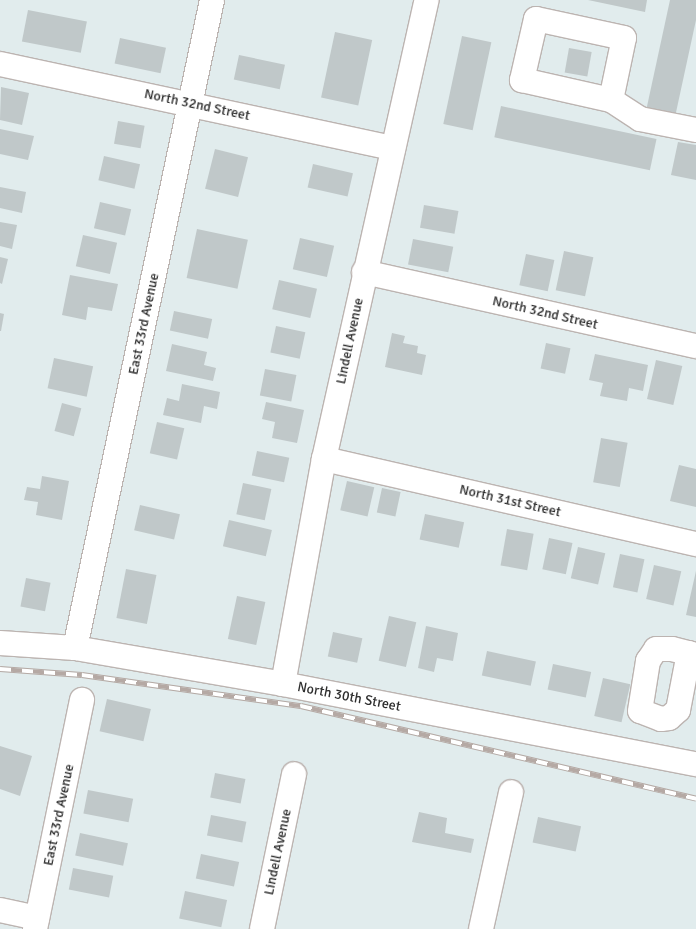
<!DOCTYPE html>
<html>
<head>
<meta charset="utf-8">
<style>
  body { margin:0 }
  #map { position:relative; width:696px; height:929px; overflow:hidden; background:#e1eced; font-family:Signika,sans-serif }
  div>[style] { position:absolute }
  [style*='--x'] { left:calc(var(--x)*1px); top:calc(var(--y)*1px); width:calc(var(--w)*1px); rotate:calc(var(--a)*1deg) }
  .building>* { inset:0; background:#c0c8c9; transform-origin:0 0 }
  .roads { filter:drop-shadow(1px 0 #bcb4b1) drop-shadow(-1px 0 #bcb4b1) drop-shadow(0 1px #bcb4b1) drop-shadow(0 -1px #bcb4b1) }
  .minor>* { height:24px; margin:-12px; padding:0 12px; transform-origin:12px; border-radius:12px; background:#fff }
  .rail>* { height:5.5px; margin-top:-2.75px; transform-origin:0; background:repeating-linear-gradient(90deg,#fff 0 11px,#b5a9a4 0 22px); box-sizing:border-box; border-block:1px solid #b5a9a4 }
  span { translate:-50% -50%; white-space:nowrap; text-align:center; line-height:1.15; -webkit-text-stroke:5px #fff; paint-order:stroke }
  .street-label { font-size:14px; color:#2d2d2d }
</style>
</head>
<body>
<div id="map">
  <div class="building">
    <div style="clip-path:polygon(588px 0,647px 0,645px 12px)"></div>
    <div style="clip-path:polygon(670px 0,696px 0,696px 20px,675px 117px,646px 111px)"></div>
    <div style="left:28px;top:10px;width:60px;height:32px;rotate:11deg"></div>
    <div style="left:335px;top:32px;width:38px;height:67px;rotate:12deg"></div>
    <div style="left:462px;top:36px;width:30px;height:90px;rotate:12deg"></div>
    <div style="left:120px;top:38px;width:47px;height:26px;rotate:12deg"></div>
    <div style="left:569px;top:48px;width:23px;height:25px;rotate:10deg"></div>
    <div style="left:239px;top:55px;width:47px;height:25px;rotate:12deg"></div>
    <div style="clip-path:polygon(1px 87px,29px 93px,22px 125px,0 120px)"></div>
    <div style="left:501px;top:106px;width:159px;height:32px;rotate:12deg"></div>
    <div style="left:118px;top:121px;width:27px;height:23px;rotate:10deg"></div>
    <div style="clip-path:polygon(0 129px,34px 136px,28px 160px,0 154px)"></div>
    <div style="clip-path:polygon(678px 142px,696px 145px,696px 180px,671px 175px)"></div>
    <div style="left:215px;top:149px;width:34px;height:41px;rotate:14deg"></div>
    <div style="left:104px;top:156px;width:37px;height:25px;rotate:13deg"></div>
    <div style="left:313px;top:164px;width:41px;height:24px;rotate:13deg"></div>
    <div style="clip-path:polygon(0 187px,26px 192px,22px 213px,0 208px)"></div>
    <div style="left:100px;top:202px;width:32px;height:27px;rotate:13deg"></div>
    <div style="left:424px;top:205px;width:35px;height:23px;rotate:10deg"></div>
    <div style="clip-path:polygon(0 222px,17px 225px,12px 249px,0 246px)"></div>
    <div style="left:197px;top:229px;width:52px;height:50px;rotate:12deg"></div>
    <div style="left:83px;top:235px;width:35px;height:32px;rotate:13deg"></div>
    <div style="left:300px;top:238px;width:35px;height:32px;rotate:13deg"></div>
    <div style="left:413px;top:239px;width:41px;height:26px;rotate:11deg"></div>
    <div style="left:564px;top:251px;width:30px;height:40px;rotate:12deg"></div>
    <div style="left:526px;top:254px;width:29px;height:32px;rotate:12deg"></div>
    <div style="clip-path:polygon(0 257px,8px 259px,2px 284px,0 283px)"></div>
    <div style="clip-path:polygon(70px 275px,118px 284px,112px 311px,88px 307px,86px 320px,62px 315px)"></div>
    <div style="left:279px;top:280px;width:39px;height:30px;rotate:13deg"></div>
    <div style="left:174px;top:311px;width:39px;height:20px;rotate:12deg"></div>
    <div style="clip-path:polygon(0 313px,4px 314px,1px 331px,0 331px)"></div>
    <div style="left:276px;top:326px;width:30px;height:27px;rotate:12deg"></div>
    <div style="clip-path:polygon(392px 333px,405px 336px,403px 343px,418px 346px,417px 353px,426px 355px,422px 375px,385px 367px)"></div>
    <div style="left:546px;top:343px;width:25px;height:26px;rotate:12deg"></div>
    <div style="clip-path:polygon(172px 344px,207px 352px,204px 365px,216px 368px,213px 381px,166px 371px)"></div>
    <div style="clip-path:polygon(595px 354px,648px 365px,643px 391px,629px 388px,627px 401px,600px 396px,603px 383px,589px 380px)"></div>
    <div style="left:54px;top:358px;width:40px;height:31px;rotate:12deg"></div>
    <div style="left:656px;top:360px;width:27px;height:40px;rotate:13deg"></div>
    <div style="left:265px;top:369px;width:32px;height:27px;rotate:11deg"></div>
    <div style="clip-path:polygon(182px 384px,220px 392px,217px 409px,204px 406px,201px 423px,163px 415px,167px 398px,179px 401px)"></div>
    <div style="clip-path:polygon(266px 402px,304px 410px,297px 443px,272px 438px,275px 422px,262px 419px)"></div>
    <div style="left:62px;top:403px;width:20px;height:29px;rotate:15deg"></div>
    <div style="left:157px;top:422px;width:28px;height:32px;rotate:13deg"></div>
    <div style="left:601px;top:438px;width:27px;height:45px;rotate:10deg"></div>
    <div style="left:257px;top:451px;width:33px;height:25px;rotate:12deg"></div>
    <div style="clip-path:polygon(679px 465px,696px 469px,696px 507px,670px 501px)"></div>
    <div style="clip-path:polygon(42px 476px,69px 481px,62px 520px,36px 515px,38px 502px,24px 500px,27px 487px,40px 489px)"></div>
    <div style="left:347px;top:481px;width:28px;height:30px;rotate:13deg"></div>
    <div style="left:243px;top:483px;width:29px;height:32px;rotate:12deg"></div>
    <div style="left:382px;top:488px;width:19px;height:25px;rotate:12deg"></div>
    <div style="left:140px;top:505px;width:41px;height:26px;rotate:13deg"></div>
    <div style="left:425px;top:514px;width:40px;height:26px;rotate:12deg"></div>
    <div style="left:229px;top:520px;width:44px;height:27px;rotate:13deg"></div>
    <div style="left:507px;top:529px;width:27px;height:37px;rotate:10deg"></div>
    <div style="left:549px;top:538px;width:24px;height:32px;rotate:12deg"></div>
    <div style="left:578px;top:547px;width:28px;height:32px;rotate:13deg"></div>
    <div style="left:620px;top:554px;width:25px;height:34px;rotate:12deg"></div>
    <div style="left:654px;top:565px;width:28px;height:35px;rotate:13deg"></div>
    <div style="left:126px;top:569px;width:31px;height:50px;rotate:11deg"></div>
    <div style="clip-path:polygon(696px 571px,696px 617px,686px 615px)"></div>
    <div style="left:26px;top:578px;width:25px;height:29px;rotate:11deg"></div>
    <div style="left:237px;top:596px;width:29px;height:44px;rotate:12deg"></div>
    <div style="left:389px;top:616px;width:28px;height:46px;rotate:13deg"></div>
    <div style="clip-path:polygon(426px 626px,458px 633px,453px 661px,437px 658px,434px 672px,418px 668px)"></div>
    <div style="left:333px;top:632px;width:30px;height:25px;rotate:12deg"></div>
    <div style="left:487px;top:651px;width:50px;height:25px;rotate:12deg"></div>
    <div style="left:553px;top:664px;width:39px;height:26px;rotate:12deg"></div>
    <div style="left:603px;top:678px;width:28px;height:39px;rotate:13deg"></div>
    <div style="left:107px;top:699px;width:45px;height:33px;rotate:13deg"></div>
    <div style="clip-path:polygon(0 746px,32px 756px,20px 796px,0 789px)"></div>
    <div style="left:215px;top:773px;width:31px;height:25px;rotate:11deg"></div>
    <div style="left:88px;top:790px;width:46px;height:24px;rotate:11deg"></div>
    <div style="clip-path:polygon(419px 812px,447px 818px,445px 833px,474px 839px,471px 853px,412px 842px)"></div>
    <div style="left:211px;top:815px;width:36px;height:21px;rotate:11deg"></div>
    <div style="left:538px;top:817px;width:44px;height:26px;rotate:12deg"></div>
    <div style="left:80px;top:833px;width:49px;height:23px;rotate:12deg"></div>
    <div style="left:201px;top:854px;width:39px;height:25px;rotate:12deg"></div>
    <div style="left:73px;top:868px;width:41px;height:22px;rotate:11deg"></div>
    <div style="left:185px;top:891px;width:43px;height:28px;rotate:12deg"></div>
  </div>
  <div class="roads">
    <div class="minor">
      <div style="--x:0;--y:64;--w:402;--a:12.1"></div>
      <div style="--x:611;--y:100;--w:63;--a:-78.2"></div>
      <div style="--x:624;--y:38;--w:90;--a:-167.8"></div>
      <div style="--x:536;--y:19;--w:63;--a:102.9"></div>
      <div style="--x:522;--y:80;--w:91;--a:12.7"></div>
      <div style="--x:611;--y:100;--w:35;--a:33"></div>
      <div style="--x:640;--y:119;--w:57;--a:11.1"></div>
      <div style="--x:364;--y:272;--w:340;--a:12.6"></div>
      <div style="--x:324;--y:459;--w:382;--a:12.9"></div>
      <div style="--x:0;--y:643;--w:75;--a:3.8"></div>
      <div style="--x:75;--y:648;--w:211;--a:9.8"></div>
      <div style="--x:283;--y:684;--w:421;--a:11"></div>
      <div style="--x:75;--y:648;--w:662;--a:-78.06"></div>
      <div style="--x:689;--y:653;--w:58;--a:100.9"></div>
      <div style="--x:678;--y:710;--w:12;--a:138"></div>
      <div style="--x:669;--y:718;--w:8;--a:173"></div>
      <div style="--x:661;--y:719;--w:22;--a:-159"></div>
      <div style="--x:640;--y:711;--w:51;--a:-80.9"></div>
      <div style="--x:648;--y:661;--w:14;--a:-56"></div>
      <div style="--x:656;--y:649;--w:16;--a:0"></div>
      <div style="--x:672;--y:649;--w:25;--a:14"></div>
      <div style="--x:283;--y:684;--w:229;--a:-79.7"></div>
      <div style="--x:324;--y:459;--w:470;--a:-77.4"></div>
      <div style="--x:0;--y:910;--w:38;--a:12"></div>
      <div style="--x:35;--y:929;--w:234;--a:-78.4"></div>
      <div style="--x:262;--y:929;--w:158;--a:-78.3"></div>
      <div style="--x:481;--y:929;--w:140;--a:-77.6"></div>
    </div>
  </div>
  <div class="rail">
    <div style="--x:0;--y:669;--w:82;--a:4.2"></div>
    <div style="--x:82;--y:675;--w:221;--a:8.1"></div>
    <div style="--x:301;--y:706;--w:406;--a:13.2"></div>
  </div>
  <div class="street-label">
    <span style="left:197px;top:105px;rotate:12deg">North 32nd Street</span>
    <span style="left:545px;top:313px;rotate:13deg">North 32nd Street</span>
    <span style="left:144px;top:324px;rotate:-78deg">East 33rd Avenue</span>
    <span style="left:350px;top:341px;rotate:-78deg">Lindell Avenue</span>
    <span style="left:510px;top:501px;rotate:13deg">North 31st Street</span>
    <span style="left:349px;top:697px;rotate:11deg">North 30th Street</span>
    <span style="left:59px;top:815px;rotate:-78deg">East 33rd Avenue</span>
    <span style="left:278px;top:852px;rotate:-78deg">Lindell Avenue</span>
  </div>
</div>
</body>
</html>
